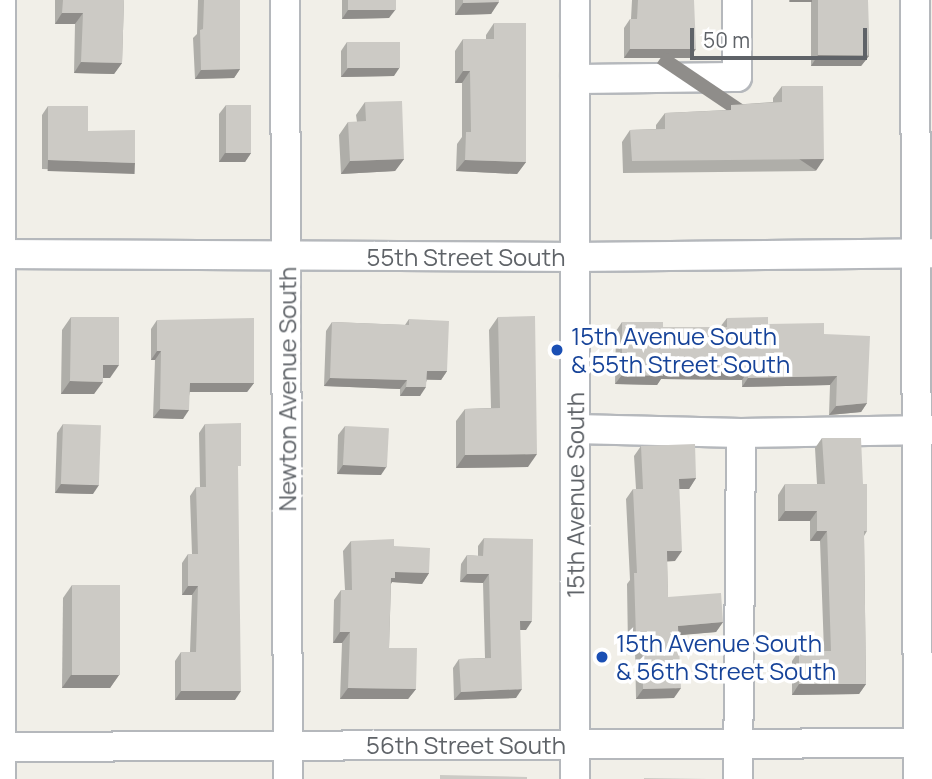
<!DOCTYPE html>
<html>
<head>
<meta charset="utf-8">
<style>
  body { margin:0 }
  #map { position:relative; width:932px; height:779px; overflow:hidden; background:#f1efe8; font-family:Manrope,sans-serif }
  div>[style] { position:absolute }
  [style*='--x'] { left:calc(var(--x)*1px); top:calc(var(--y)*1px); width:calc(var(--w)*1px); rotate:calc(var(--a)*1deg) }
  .roads { filter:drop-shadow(2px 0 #b5b8bc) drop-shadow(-2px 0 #b5b8bc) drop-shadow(0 2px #b5b8bc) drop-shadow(0 -2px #b5b8bc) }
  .minor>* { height:28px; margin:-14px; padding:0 14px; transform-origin:14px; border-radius:14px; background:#fff }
  .wall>* { inset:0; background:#afaea9 }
  .shaded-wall>* { inset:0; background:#8f8d8a; transform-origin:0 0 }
  .building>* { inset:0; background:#cccac5; transform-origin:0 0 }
  .dots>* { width:19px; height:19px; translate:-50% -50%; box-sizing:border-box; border:4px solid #fff; border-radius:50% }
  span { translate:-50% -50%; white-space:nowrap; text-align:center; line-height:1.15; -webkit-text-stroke:7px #fff; paint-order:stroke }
  .street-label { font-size:24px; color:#5f6368 }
  .transit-label { font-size:24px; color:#164399 }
  .left { translate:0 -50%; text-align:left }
  .scale { position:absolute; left:690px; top:28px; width:177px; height:32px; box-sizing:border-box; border:4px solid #5f6368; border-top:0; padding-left:9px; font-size:21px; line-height:24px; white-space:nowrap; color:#5f6368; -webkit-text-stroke:5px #fff; paint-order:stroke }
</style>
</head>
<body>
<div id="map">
  <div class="roads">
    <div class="minor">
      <div style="--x:285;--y:0;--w:779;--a:89.78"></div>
      <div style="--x:575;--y:0;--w:779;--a:90"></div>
      <div style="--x:915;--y:0;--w:779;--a:89.78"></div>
      <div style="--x:575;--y:79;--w:162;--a:-0.7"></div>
      <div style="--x:737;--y:77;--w:77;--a:-90"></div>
      <div style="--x:0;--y:254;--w:575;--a:0.3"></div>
      <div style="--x:575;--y:257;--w:357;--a:-0.6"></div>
      <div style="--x:575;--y:429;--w:166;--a:1.4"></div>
      <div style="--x:741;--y:433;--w:191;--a:-0.9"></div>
      <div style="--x:0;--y:747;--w:932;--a:-0.25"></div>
      <div style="--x:1;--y:779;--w:779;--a:-90"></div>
      <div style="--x:738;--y:779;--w:346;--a:-89.5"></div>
    </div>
  </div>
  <div class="wall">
    <div style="clip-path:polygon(55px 0,124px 0,122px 63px,114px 74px,74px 73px,75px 24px,55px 24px)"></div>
    <div style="clip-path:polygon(198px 0,240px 0,240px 69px,234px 78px,195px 79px,193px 38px,197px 34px)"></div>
    <div style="clip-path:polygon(342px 0,396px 0,389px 18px,342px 19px)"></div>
    <div style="clip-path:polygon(455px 0,499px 0,491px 14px,455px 15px)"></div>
    <div style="clip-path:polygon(632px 0,694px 0,690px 58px,624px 58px,624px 28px,630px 19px,631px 19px)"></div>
    <div style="clip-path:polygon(789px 0,868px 0,869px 56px,861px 66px,811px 66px,811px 2px,789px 2px)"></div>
    <div style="clip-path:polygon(494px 23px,526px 162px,517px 174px,456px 171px,457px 144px,462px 137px,462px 83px,455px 83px,455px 51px,463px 39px,486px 39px,486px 35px)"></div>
    <div style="clip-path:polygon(347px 42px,394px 76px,341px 77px,341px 51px)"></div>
    <div style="clip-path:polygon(782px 86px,816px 171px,623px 173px,622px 142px,630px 130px,656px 129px,656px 125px,665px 113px,727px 110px,731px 105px,773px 102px,773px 98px)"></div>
    <div style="clip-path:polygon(365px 102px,404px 159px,395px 171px,341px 174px,339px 135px,348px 122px,357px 122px,356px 115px)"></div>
    <div style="clip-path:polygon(226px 105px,251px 153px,245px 162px,219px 162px,219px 114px)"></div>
    <div style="clip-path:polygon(48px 106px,135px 163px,129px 172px,42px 169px,42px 115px)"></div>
    <div style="clip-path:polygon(71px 317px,110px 378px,103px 378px,94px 394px,61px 394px,62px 330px)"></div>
    <div style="clip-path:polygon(498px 317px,528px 467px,456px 468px,456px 421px,465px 409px,491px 408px,489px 330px)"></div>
    <div style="clip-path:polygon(727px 318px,768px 324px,824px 334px,867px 403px,861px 412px,829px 415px,830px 385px,742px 387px,742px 380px,661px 379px,657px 385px,615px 384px,616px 331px,622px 322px,663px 327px,720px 327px)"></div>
    <div style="clip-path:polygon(409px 319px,447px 371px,441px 380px,427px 380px,420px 396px,400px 396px,400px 389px,324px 386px,326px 331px,332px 322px,405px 325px)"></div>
    <div style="clip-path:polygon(157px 320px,254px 383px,247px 392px,190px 392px,183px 419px,153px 418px,155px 360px,151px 360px,151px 329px)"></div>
    <div style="clip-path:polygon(63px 424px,93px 494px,55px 493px,57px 433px)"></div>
    <div style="clip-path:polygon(205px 424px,238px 470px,235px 700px,175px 700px,175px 661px,181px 652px,190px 652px,192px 595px,182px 595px,182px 563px,188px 554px,192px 554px,190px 496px,196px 487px,200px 487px,199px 433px)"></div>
    <div style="clip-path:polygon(345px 426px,381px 475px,337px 474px,338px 435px)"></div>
    <div style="clip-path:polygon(822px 438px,867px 531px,864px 536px,866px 684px,859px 694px,792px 695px,792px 661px,799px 651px,824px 651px,820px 541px,810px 541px,810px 521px,778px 521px,778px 495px,785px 484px,817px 484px,815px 448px)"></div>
    <div style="clip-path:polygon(641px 446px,696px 478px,689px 489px,679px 489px,675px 561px,667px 561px,668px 597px,723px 622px,716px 632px,678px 635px,674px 698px,636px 699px,635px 647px,628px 647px,627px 584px,630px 580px,626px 499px,633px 489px,636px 489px,634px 456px)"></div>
    <div style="clip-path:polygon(484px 538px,526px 630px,520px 630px,516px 698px,454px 700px,453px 668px,459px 659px,485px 658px,483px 583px,460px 582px,461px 564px,467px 555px,478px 556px,478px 546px)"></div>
    <div style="clip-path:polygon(351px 541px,394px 546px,429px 573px,422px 584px,392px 582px,391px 584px,389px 648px,416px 689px,408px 699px,340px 699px,342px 643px,333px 643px,334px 600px,341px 590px,345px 590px,343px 551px)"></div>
    <div style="clip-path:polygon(72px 585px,119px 675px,110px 688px,62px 688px,63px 598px)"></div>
  </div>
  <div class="shaded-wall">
    <div style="left:790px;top:0;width:22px;height:2px"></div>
    <div style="clip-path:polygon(499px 2px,491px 14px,455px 15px,463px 3px)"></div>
    <div style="clip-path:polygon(396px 9px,389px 18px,342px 19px,348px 10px)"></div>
    <div style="clip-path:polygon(62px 13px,83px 13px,75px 24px,55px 24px)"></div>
    <div style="clip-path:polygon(630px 49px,696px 49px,690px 58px,624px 58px)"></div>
    <div style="clip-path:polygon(818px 55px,869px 56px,861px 66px,811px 66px)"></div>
    <div style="clip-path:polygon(81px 62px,122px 63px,114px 74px,74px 73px)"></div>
    <div style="clip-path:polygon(400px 67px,394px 76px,341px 77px,348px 68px)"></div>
    <div style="clip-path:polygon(240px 69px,234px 78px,195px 79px,201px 70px)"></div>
    <div style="clip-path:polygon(463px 71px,470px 71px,462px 83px,455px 83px)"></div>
    <div style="clip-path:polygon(225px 153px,251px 153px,245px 162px,219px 162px)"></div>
    <div style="clip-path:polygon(404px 159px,395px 171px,341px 174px,350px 161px)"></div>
    <div style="left:824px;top:159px;width:14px;height:192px;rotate:124deg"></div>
    <div style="left:48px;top:160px;width:87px;height:11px;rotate:2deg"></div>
    <div style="clip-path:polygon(465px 160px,526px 162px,517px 174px,456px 171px)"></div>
    <div style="clip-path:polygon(157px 351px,161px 351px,155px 360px,151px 360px)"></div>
    <div style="clip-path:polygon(103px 365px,119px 365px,110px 378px,94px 378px)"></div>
    <div style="clip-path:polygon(663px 370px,748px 371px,742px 380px,661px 379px,657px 385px,615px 384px,622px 375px)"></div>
    <div style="clip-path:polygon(427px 371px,447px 371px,441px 380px,421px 379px)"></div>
    <div style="clip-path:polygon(837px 376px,830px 385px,742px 387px,748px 378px)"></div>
    <div style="clip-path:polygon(330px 378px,407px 380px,400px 389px,324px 386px)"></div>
    <div style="clip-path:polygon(70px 381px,103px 382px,94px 394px,61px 394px)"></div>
    <div style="clip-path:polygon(190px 383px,254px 383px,247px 392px,184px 392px)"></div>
    <div style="clip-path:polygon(406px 387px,426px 387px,420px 396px,400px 396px)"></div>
    <div style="clip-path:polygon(867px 403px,861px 412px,829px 415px,836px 406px)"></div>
    <div style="clip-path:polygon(160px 409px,189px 410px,183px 419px,153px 418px)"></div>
    <div style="clip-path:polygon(537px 454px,528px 467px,456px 468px,465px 455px)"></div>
    <div style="clip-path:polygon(343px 465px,387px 466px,381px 475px,337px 474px)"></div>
    <div style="clip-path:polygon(696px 478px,689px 489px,672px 489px,679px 479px)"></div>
    <div style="clip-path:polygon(61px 484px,99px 485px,93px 494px,55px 493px)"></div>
    <div style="clip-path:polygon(785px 511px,817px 511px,810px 521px,778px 521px)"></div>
    <div style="clip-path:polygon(817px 531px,827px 531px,820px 541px,810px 541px)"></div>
    <div style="clip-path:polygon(667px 551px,682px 551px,675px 561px,660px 562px)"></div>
    <div style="clip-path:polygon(395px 572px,429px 573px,422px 584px,392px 582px,388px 588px,384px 588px)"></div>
    <div style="clip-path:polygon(467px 574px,489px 574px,483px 583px,460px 582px)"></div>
    <div style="clip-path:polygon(188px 586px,198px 586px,192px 595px,182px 595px)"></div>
    <div style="clip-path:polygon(520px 621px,532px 621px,526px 630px,513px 630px)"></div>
    <div style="clip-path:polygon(723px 622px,716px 632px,671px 636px,678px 626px)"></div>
    <div style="clip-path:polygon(340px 632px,350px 632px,342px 643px,333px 643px)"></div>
    <div style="clip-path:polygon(636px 637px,642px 637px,635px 647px,628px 647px)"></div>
    <div style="clip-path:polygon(71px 675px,119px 675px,110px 688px,62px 688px)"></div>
    <div style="clip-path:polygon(799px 684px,866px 684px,859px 694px,792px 695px)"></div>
    <div style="clip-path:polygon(348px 688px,416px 689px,408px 699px,340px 699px)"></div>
    <div style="clip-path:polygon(681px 688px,674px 698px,636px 699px,643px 689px)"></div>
    <div style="clip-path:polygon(522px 689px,516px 698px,454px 700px,461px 692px)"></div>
    <div style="clip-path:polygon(181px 691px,241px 691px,235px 700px,175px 700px)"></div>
  </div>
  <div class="building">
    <div style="clip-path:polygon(63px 0,124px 0,122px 63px,81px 62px,83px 13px,62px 13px)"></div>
    <div style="clip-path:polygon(204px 0,240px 0,240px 69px,201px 70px,200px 30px,203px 29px)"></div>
    <div style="left:348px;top:0;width:48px;height:10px"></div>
    <div style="clip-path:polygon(463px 0,499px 0,499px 2px,463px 3px)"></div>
    <div style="clip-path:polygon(638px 0,694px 0,696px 49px,630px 49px,630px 19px,637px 19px)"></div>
    <div style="left:818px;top:0;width:50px;height:55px"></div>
    <div style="clip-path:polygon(494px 23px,526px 23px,526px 162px,465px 160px,466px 132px,471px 132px,470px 71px,463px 71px,463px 39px,494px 39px)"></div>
    <div style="left:347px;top:42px;width:53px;height:26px"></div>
    <div style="clip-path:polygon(782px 86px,823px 86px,824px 159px,632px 161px,630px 130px,665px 129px,665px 113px,731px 110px,731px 105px,782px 102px)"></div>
    <div style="clip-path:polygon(402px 101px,404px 159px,350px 161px,348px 122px,366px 121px,365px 102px)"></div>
    <div style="left:226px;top:105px;width:25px;height:48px"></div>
    <div style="clip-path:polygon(48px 106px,88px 106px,88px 131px,135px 130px,135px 163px,48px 160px)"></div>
    <div style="clip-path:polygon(535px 316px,537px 454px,465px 455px,465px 409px,500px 408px,498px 317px)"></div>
    <div style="clip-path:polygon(71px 317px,119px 317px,119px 365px,103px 365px,103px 382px,70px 381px)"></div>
    <div style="clip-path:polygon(768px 317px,768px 324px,824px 323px,824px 334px,870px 336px,867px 403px,836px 406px,837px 376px,748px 378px,748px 371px,663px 370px,663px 376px,622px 375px,622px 322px,663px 322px,663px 327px,727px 327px,727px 318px)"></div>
    <div style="clip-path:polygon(254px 318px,254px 383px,190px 383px,189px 410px,160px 409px,161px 351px,157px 351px,157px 320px)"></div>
    <div style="clip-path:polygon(409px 319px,449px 321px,447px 371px,427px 371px,426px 387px,406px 387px,407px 380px,330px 378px,332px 322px,409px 325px)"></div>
    <div style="clip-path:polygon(241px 423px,241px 466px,238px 466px,241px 691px,181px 691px,181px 652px,196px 652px,198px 586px,188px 586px,188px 554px,198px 554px,196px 487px,206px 487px,205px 424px)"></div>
    <div style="left:63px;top:424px;width:38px;height:60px;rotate:2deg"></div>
    <div style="left:345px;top:426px;width:44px;height:39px;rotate:3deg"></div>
    <div style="clip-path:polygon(822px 438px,861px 438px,863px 484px,867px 484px,867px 531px,864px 531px,866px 684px,799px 684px,799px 651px,831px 651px,827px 531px,817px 531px,817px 511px,785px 511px,785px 484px,825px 484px)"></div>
    <div style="clip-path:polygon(695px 444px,696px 478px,679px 479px,682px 551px,667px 551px,668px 597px,721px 593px,723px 622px,678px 626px,681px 688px,643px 689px,642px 637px,636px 637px,634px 573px,637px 573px,633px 489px,643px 489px,641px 446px)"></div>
    <div style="clip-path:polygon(484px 538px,533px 539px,532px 621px,520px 621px,522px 689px,461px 692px,459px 659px,491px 658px,489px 574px,467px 574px,467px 555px,483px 556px)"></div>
    <div style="clip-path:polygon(394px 539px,394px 546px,430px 548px,429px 573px,395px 572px,395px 578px,391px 578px,389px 648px,417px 648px,416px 689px,348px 688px,350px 632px,340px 632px,341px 590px,352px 590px,351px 541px)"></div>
    <div style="left:72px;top:585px;width:48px;height:90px"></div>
    <div style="clip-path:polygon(440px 775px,527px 777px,527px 779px,440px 779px)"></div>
    <div style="clip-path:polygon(644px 778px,707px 779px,644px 779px)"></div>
  </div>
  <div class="dots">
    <div style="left:557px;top:350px;background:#1a4fb4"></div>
    <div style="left:602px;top:657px;background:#1a4fb4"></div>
  </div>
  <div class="street-label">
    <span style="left:466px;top:257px">55th Street South</span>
    <span style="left:287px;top:389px;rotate:-90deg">Newton Avenue South</span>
    <span style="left:575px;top:495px;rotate:-90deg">15th Avenue South</span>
    <span style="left:466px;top:745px">56th Street South</span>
  </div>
  <div class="transit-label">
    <span class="left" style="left:571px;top:350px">15th Avenue South<br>&amp; 55th Street South</span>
    <span class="left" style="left:616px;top:657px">15th Avenue South<br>&amp; 56th Street South</span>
  </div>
  <div class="scale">50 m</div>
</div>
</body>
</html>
